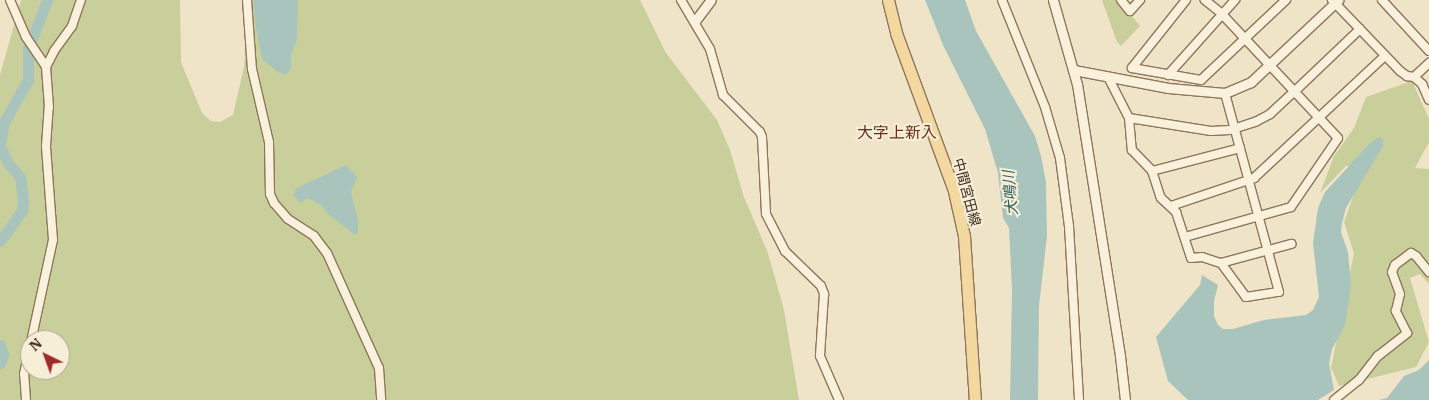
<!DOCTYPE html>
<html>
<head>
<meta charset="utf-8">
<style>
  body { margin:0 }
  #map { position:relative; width:1429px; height:400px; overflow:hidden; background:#f0e4c8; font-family:"IBM Plex Serif","Noto Sans JP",serif }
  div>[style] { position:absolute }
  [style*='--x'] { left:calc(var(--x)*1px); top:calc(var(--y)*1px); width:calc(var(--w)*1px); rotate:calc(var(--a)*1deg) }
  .green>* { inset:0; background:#c9cf9b }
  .water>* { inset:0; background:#a9c4bc }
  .river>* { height:11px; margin:-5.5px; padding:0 5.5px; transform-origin:5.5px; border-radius:5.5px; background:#a9c4bc }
  .roads { filter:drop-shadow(1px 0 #8d765c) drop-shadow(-1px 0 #8d765c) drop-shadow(0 1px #8d765c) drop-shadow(0 -1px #8d765c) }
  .minor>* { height:8px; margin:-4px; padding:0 4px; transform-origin:4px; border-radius:4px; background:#faf1dc }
  .tertiary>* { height:9px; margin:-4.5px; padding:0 4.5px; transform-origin:4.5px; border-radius:4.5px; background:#faf1dc }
  .primary>* { height:11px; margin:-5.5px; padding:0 5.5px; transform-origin:5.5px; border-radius:5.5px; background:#f3d9a0 }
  span { translate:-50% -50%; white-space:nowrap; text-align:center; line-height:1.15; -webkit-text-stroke:4px #f7eed8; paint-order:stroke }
  .street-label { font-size:14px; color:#3d2e20 }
  .water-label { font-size:15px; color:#2f5d5a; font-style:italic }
  .quarter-label { font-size:16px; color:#6b2e1e }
  .north { position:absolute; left:20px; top:330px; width:50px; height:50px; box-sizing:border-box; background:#f7eed8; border:1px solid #ada18e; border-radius:50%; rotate:318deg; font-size:14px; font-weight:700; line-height:20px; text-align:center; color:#3d2e20 }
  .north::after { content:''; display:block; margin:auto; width:18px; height:22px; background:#9e2a2b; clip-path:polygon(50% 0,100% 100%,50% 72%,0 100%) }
</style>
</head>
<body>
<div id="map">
  <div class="green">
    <div style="clip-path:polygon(evenodd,21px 0,180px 0,181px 62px,202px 113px,211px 121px,220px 122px,233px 115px,244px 67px,248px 0,640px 0,666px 53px,717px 120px,730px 150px,744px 197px,768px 253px,784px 310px,799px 400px,0 400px,0 75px,21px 0,30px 340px,60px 340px,60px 370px,30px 370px,30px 340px)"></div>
    <div style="clip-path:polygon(1102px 0,1119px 0,1140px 26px,1121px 46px,1117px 42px)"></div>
    <div style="clip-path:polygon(1412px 81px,1429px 119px,1429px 142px,1415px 168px,1429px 169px,1429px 284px,1420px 274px,1410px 278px,1429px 342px,1416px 367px,1339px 386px,1331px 368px,1354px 253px,1344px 222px,1364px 166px,1346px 166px,1320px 193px,1334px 156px,1354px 128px,1366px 97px)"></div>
  </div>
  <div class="water">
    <div style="clip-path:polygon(253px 0,298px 0,297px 41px,291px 54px,291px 68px,286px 75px,278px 72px,262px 59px,256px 28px)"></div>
    <div style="clip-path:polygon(925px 0,965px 0,976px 31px,1035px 136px,1041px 156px,1046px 182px,1047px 236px,1039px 306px,1038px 400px,1010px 400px,1012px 291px,1009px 228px,1003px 218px,998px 173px,985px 129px,943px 45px)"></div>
    <div style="clip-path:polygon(1379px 137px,1383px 140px,1383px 146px,1346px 208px,1342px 223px,1341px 232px,1348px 252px,1351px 285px,1345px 325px,1332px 349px,1329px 363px,1334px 390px,1318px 400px,1188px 400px,1168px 381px,1156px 337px,1200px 285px,1202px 275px,1218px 285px,1214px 301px,1214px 316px,1218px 325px,1223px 329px,1233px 329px,1264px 320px,1306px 315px,1313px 310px,1319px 297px,1313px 243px,1318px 208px,1325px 192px,1370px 143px)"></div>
    <div style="clip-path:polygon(346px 165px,357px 177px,351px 192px,358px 220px,358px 232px,355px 235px,327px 213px,321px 205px,307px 198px,301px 203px,293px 195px,296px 192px,295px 189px)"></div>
    <div style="clip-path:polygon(1429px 360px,1429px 400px,1379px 400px,1387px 398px,1404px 376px,1419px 370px)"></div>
  </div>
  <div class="river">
    <div style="--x:0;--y:241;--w:37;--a:-54"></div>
    <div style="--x:22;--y:211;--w:10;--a:-84"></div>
    <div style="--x:23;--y:201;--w:24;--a:-97"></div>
    <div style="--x:20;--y:177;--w:18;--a:-131"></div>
    <div style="--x:8;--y:163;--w:19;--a:-115"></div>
    <div style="--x:0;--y:146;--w:24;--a:-81"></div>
    <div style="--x:4;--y:122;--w:48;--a:-60.3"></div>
    <div style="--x:28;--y:80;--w:31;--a:-90"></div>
    <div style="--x:28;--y:49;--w:53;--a:-68.8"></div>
    <div style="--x:0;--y:345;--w:10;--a:73"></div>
    <div style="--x:3;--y:355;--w:9;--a:111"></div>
  </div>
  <div class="roads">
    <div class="minor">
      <div style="--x:10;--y:0;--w:40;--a:66.6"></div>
      <div style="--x:26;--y:37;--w:36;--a:56"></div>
      <div style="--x:247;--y:0;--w:69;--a:85.9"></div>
      <div style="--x:252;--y:69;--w:75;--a:76.9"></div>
      <div style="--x:269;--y:142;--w:52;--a:88.9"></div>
      <div style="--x:270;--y:194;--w:10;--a:66"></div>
      <div style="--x:274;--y:203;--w:21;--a:49"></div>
      <div style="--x:288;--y:219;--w:31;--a:33"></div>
      <div style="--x:314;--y:236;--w:21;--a:53"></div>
      <div style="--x:327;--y:253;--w:126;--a:65.7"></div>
      <div style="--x:379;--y:368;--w:32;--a:86"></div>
      <div style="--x:681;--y:0;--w:57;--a:59.4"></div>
      <div style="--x:710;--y:49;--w:48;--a:74.2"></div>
      <div style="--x:723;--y:95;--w:52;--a:45"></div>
      <div style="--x:760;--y:132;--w:5;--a:68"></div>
      <div style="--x:762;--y:137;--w:77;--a:87"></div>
      <div style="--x:766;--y:214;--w:42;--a:62.8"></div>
      <div style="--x:785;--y:251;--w:50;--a:44.2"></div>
      <div style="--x:821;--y:286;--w:9;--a:69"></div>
      <div style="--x:824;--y:294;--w:62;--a:93.7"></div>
      <div style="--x:820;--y:356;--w:48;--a:66.6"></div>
      <div style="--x:1002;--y:0;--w:115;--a:68.1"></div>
      <div style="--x:1045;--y:107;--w:53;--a:73.6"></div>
      <div style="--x:1060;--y:158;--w:69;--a:82.5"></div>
      <div style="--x:1069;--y:226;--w:174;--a:86.7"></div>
      <div style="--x:1121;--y:0;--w:14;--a:51"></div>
      <div style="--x:1130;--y:11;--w:15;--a:-48"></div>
      <div style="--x:1186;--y:0;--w:87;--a:128.5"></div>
      <div style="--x:1132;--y:68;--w:70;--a:9.9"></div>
      <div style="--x:1201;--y:80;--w:117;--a:-43.3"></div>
      <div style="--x:1332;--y:0;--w:98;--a:46.2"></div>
      <div style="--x:1400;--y:71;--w:9;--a:36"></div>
      <div style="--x:1407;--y:76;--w:7;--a:8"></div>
      <div style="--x:1414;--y:77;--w:11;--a:41"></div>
      <div style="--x:1422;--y:84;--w:17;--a:66"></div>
      <div style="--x:1382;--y:0;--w:69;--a:47.3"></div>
      <div style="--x:1168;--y:75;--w:101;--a:-48.2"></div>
      <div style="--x:1108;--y:77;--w:46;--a:62.9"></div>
      <div style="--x:1129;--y:118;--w:32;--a:85"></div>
      <div style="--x:1132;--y:150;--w:29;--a:46"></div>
      <div style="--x:1152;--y:171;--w:28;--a:72"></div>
      <div style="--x:1161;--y:198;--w:21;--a:43"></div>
      <div style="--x:1176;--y:212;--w:48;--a:71.9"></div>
      <div style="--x:1191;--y:258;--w:11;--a:-5"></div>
      <div style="--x:1202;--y:257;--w:20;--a:18"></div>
      <div style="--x:1221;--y:263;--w:42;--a:53.7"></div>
      <div style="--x:1246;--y:297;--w:33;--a:-9"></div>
      <div style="--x:1279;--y:292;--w:206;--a:-105.2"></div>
      <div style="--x:1414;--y:77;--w:21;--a:-43"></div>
      <div style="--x:1129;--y:118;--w:83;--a:9"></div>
      <div style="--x:1211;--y:131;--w:19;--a:-3"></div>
      <div style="--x:1230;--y:130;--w:28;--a:-18"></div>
      <div style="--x:1257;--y:121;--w:15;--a:-28"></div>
      <div style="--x:1270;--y:114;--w:34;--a:-43"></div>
      <div style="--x:1295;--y:91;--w:90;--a:-43.6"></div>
      <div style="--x:1152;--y:171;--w:91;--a:-14.6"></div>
      <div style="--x:1171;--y:206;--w:88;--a:-18.6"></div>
      <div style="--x:1254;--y:178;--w:179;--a:-43"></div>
      <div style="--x:1185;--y:237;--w:110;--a:-15.8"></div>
      <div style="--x:1291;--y:207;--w:83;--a:-55.7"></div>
      <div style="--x:1338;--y:138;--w:171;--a:-133.1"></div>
      <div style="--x:1221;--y:13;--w:21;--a:-141"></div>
      <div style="--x:1221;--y:263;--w:73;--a:-15.2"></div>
      <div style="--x:26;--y:400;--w:26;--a:-94"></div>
      <div style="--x:24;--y:374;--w:137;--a:-77.8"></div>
      <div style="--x:53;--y:240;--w:94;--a:-94.3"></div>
      <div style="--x:46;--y:146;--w:39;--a:-86"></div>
      <div style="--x:49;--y:107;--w:40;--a:-94.3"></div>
      <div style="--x:46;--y:67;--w:18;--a:-63"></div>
      <div style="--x:54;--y:51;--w:31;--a:-54"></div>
      <div style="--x:72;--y:26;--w:28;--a:-71"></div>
      <div style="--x:1334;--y:400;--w:32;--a:-39"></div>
      <div style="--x:1359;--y:380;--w:31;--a:-52"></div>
      <div style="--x:1378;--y:356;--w:37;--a:-38"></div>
      <div style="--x:1407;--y:333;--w:25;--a:-117"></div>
      <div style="--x:1396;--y:311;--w:17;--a:-77"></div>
      <div style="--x:1400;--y:294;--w:23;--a:-110"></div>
      <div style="--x:1392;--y:272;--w:8;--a:-67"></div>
      <div style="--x:1395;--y:265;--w:20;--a:-37"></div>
      <div style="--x:1411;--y:253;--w:6;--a:31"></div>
      <div style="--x:1416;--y:256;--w:21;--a:51"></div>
    </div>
    <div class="tertiary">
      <div style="--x:1053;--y:0;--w:87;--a:74.1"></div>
      <div style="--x:1077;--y:84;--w:275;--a:81"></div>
      <div style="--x:1120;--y:356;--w:44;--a:83.5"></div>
      <div style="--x:695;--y:21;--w:26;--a:-53"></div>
      <div style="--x:1074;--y:70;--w:96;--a:10.8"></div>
      <div style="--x:1168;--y:88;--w:57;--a:5"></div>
      <div style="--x:1225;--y:93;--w:28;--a:-23"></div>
      <div style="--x:1251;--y:82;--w:120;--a:-43.3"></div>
    </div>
    <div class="primary">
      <div style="--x:888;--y:0;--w:34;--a:76"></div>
      <div style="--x:896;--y:33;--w:168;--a:69.8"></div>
      <div style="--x:954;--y:191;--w:46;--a:77.5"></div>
      <div style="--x:964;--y:236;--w:164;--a:86.2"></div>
    </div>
  </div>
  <div class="street-label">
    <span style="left:967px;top:192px;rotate:75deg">中間宮田線</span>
  </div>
  <div class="water-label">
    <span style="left:1010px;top:193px;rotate:-95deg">犬鳴川</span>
  </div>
  <div class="quarter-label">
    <span style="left:897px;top:132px">大字上新入</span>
  </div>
  <div class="north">N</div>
</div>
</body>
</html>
